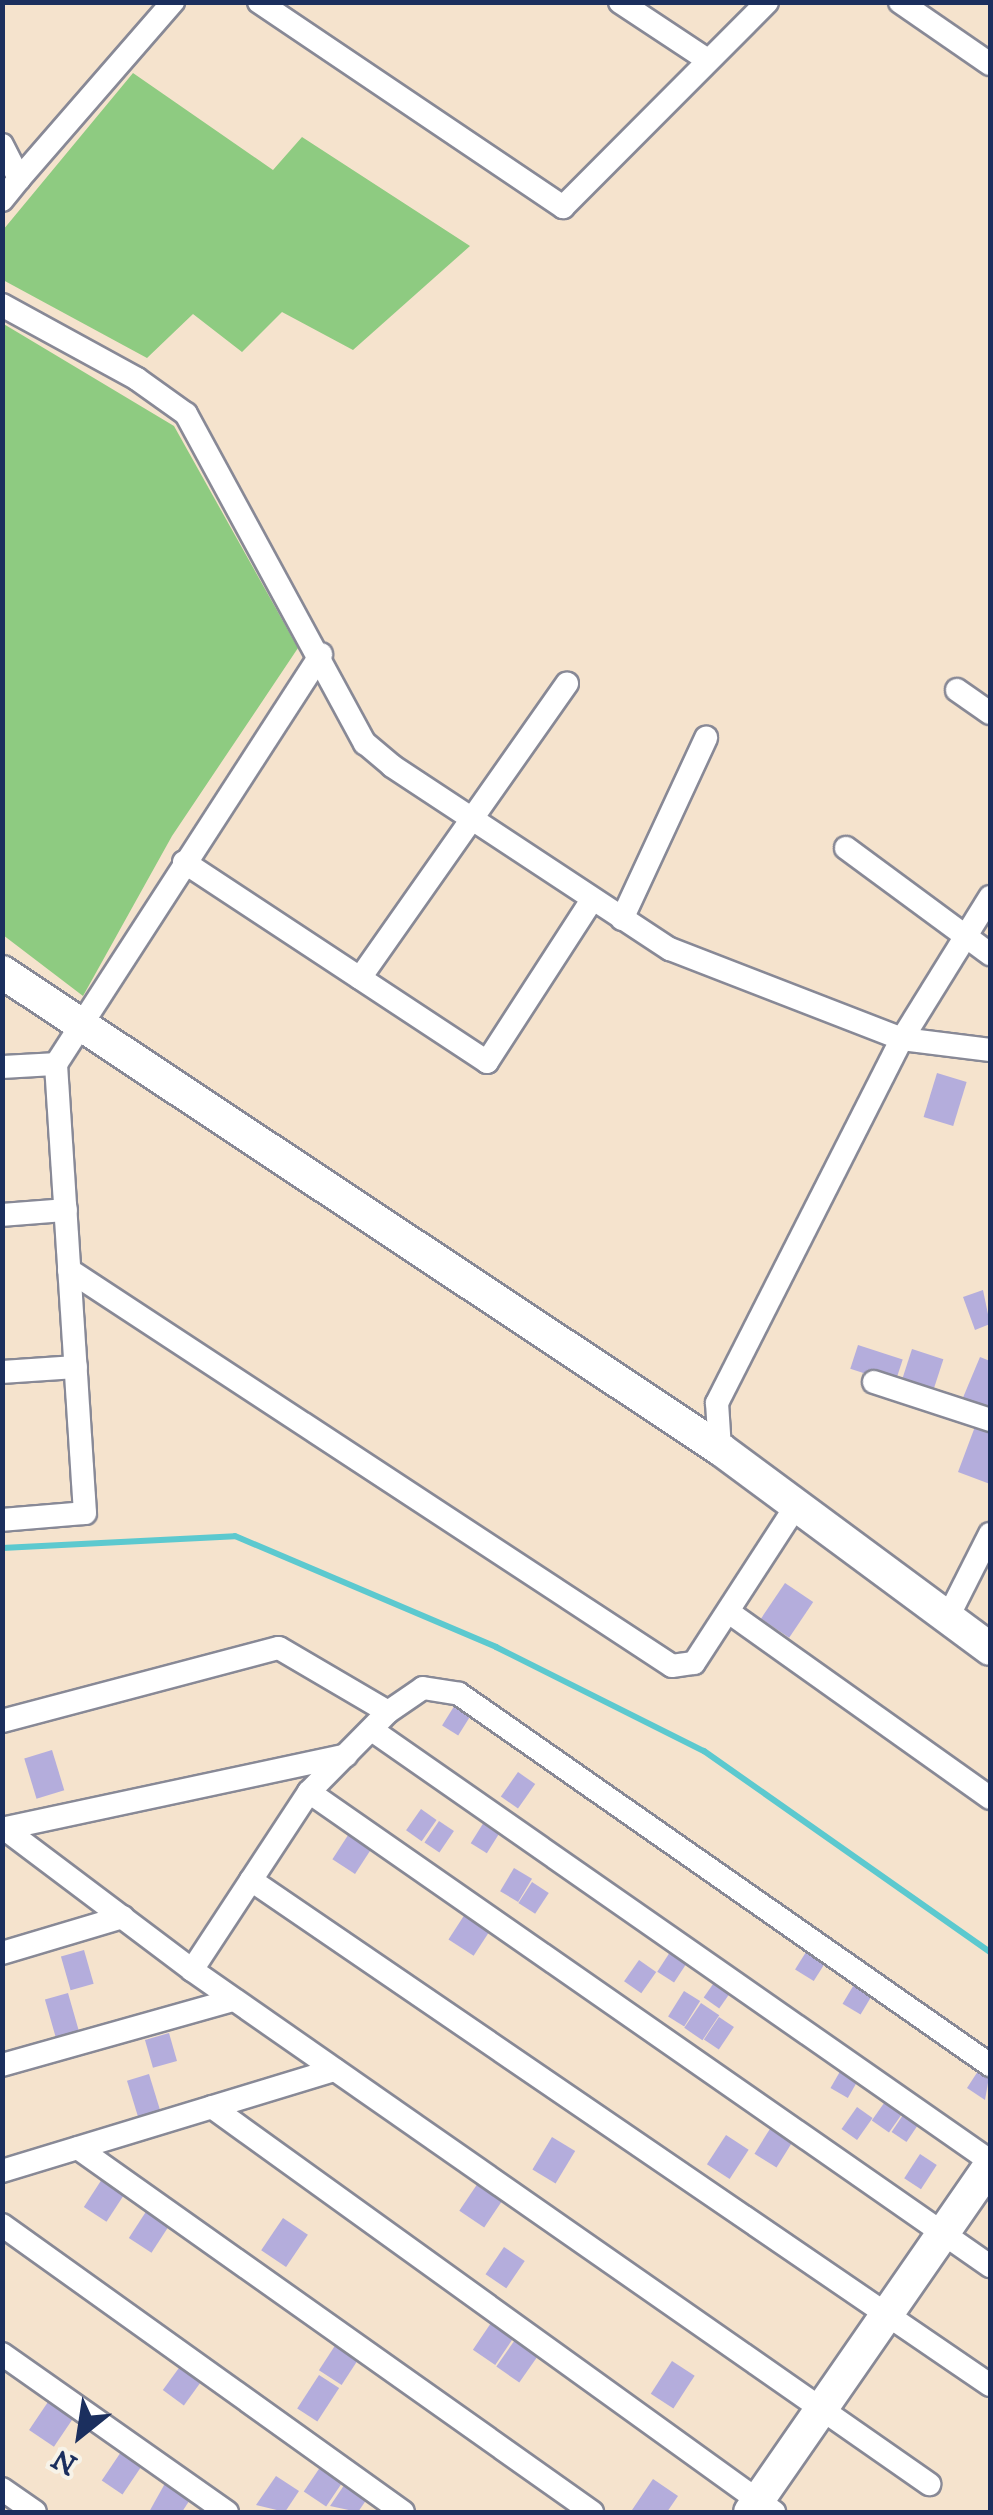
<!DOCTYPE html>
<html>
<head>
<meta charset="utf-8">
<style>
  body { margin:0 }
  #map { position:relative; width:993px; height:2515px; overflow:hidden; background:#f5e3cd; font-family:"IM FELL DW Pica",serif }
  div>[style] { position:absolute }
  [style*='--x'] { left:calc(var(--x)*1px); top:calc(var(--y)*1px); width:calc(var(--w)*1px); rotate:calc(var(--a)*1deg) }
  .green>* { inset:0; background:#8ecb81 }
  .stream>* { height:6px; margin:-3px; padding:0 3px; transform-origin:3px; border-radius:3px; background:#5cc9cf }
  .building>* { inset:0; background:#b4addc; transform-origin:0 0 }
  .roads { filter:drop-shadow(2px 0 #888996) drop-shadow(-2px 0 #888996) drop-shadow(0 2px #888996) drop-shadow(0 -2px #888996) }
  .street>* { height:22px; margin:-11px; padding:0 11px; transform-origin:11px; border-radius:11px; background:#fff }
  .secondary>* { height:32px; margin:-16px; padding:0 16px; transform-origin:16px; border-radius:16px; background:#fff }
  span { translate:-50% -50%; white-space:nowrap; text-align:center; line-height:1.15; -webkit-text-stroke:8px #f7f3e8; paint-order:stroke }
  .frame { position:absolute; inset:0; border:5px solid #1b2f5e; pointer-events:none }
  .north { position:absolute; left:30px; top:2385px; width:100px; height:100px; -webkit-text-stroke:8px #f7f3e8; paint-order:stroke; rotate:210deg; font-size:28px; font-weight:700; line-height:40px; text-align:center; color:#1b2f5e }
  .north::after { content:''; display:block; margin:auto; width:35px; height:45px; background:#1b2f5e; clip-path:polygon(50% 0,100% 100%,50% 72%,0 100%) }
</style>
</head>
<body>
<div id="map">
  <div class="green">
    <div style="clip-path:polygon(133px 73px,273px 170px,302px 137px,470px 246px,353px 350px,282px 312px,242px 352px,193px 314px,147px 358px,3px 280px,3px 230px)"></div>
    <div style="clip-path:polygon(2px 323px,174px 426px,298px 648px,172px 836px,83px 996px,3px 935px)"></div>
  </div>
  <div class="stream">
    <div style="--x:2;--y:1548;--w:233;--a:-2.9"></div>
    <div style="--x:235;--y:1536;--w:284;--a:23"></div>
    <div style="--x:496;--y:1647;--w:233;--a:26.6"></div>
    <div style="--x:704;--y:1751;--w:350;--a:35.1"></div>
  </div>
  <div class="building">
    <div style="left:937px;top:1073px;width:31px;height:46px;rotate:17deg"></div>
    <div style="clip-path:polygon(983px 1290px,990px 1324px,975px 1330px,963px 1297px)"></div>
    <div style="left:858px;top:1345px;width:47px;height:25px;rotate:18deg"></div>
    <div style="left:912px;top:1349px;width:33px;height:31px;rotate:18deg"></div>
    <div style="clip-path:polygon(980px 1357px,990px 1361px,990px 1412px,962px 1400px)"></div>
    <div style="clip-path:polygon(976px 1424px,990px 1430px,990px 1484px,958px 1472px)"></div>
    <div style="left:785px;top:1583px;width:34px;height:43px;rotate:34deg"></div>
    <div style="left:458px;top:1700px;width:19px;height:30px;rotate:32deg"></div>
    <div style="left:52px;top:1750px;width:42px;height:29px;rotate:73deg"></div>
    <div style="left:518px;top:1772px;width:21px;height:30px;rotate:35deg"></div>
    <div style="left:421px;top:1809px;width:19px;height:26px;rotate:35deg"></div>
    <div style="left:439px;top:1821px;width:18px;height:26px;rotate:34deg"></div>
    <div style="left:484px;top:1822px;width:19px;height:25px;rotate:32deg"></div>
    <div style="left:352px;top:1829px;width:27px;height:36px;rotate:33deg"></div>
    <div style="left:514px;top:1868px;width:21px;height:27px;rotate:31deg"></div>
    <div style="left:532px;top:1882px;width:20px;height:25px;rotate:33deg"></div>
    <div style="left:467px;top:1911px;width:30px;height:34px;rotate:33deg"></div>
    <div style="left:811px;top:1944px;width:22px;height:30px;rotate:32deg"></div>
    <div style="left:672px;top:1949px;width:20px;height:27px;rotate:33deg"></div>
    <div style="left:84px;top:1950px;width:35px;height:24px;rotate:74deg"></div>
    <div style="left:639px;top:1960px;width:21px;height:26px;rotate:35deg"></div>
    <div style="left:718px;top:1977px;width:19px;height:25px;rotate:35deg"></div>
    <div style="left:858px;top:1978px;width:21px;height:30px;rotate:31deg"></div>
    <div style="left:684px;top:1991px;width:19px;height:30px;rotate:32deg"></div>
    <div style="left:68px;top:1993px;width:40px;height:24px;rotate:74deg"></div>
    <div style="left:701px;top:2003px;width:22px;height:30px;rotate:34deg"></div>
    <div style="left:719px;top:2017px;width:18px;height:27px;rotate:34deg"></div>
    <div style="left:169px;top:2033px;width:29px;height:25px;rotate:74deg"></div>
    <div style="clip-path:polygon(982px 2065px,990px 2071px,985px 2100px,967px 2088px)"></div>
    <div style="left:842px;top:2068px;width:20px;height:23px;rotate:30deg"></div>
    <div style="left:149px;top:2074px;width:45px;height:23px;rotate:73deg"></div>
    <div style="left:889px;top:2096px;width:21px;height:30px;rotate:35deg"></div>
    <div style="left:857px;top:2107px;width:19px;height:27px;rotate:35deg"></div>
    <div style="left:905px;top:2112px;width:18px;height:24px;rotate:34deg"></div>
    <div style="left:773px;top:2124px;width:26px;height:35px;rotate:32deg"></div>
    <div style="left:726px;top:2135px;width:27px;height:35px;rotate:33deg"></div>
    <div style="left:552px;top:2137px;width:27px;height:38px;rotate:31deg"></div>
    <div style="left:920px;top:2154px;width:20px;height:29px;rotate:33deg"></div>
    <div style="left:104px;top:2176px;width:27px;height:37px;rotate:33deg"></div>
    <div style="left:480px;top:2180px;width:30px;height:37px;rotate:34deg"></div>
    <div style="left:149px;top:2207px;width:27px;height:37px;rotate:33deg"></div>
    <div style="left:283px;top:2218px;width:30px;height:39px;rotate:34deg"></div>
    <div style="left:504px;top:2247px;width:25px;height:33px;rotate:34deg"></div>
    <div style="left:493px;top:2320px;width:27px;height:36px;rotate:34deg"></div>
    <div style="left:517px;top:2337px;width:28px;height:36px;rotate:35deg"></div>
    <div style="left:338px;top:2341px;width:27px;height:35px;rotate:33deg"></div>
    <div style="left:184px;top:2361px;width:26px;height:36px;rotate:36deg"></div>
    <div style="left:672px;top:2361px;width:27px;height:39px;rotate:33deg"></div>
    <div style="left:319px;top:2375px;width:24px;height:40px;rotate:33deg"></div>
    <div style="left:52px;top:2396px;width:30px;height:41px;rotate:34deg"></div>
    <div style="left:123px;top:2449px;width:25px;height:38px;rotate:34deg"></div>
    <div style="left:325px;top:2460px;width:27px;height:38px;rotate:34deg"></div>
    <div style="clip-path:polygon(276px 2476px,299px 2491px,285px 2512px,256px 2505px)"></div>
    <div style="clip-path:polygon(168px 2478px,193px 2495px,182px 2512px,149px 2512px)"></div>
    <div style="clip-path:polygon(349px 2478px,371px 2493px,358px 2512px,330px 2506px)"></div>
    <div style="clip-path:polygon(653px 2479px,678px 2496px,667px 2512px,636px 2512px,632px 2510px)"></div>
  </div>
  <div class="roads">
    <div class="street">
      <div style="--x:259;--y:2;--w:367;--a:34"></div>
      <div style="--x:563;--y:207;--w:289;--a:-45.1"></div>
      <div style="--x:620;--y:2;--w:103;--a:33.5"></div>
      <div style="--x:900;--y:2;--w:109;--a:34.6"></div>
      <div style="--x:2;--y:145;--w:38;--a:63"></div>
      <div style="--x:19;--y:179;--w:235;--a:-49"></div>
      <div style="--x:2;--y:200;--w:27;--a:-51"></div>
      <div style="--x:2;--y:305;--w:154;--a:28.7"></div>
      <div style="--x:137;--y:379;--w:60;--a:35.5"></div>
      <div style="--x:186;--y:414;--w:375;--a:61.5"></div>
      <div style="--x:365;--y:743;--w:35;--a:40"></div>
      <div style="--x:392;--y:766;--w:333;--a:33.4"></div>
      <div style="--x:670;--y:949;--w:249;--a:21.2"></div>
      <div style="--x:902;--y:1039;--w:89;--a:7.1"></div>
      <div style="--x:957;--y:690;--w:40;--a:34.9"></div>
      <div style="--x:846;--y:848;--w:179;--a:36.4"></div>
      <div style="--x:184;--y:862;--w:363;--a:33.4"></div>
      <div style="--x:487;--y:1062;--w:193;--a:-57.1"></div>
      <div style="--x:622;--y:919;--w:200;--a:-65.1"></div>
      <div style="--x:360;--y:978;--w:360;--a:-54.9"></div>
      <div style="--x:2;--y:1067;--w:54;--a:-3.2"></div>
      <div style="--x:2;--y:1215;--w:64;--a:-4.5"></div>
      <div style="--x:69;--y:1270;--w:721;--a:33.29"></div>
      <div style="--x:672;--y:1666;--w:22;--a:-8"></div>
      <div style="--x:694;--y:1663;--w:187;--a:-57"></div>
      <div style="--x:2;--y:1372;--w:74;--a:-3.9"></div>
      <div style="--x:874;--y:1382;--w:122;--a:18.1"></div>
      <div style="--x:720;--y:1449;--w:46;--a:-93.7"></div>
      <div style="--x:717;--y:1403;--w:408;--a:-63.1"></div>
      <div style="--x:902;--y:1039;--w:167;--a:-58.2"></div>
      <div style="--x:2;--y:1520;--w:83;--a:-4.8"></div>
      <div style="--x:85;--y:1513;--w:450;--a:-93.7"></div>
      <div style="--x:56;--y:1064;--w:488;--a:-57.1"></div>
      <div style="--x:730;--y:1613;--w:319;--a:35.4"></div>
      <div style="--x:948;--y:1617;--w:93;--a:-63.2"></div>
      <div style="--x:2;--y:1721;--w:286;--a:-14.8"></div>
      <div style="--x:279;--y:1648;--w:126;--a:30.4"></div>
      <div style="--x:372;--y:1730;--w:753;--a:34.89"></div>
      <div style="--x:309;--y:1792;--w:830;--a:34.84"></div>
      <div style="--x:2;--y:1829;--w:352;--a:-12.1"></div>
      <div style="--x:5;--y:1829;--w:234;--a:37"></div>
      <div style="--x:192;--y:1970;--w:899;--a:34.89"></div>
      <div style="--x:251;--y:1880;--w:895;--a:34.35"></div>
      <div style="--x:2;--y:1953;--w:126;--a:-16.6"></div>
      <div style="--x:192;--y:1970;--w:213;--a:-56.7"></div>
      <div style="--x:309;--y:1792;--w:112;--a:-45.4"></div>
      <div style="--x:388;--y:1712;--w:42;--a:-34.4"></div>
      <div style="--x:423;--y:1688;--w:36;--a:9"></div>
      <div style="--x:459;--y:1694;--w:648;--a:34.94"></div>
      <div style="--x:2;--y:2065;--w:241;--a:-15.7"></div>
      <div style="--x:212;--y:2107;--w:693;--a:35.78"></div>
      <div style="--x:78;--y:2148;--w:630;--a:35.31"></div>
      <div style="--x:2;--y:2171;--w:348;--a:-16.9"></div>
      <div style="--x:2;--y:2225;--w:493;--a:35.6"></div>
      <div style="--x:2;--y:2354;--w:275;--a:35.1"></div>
      <div style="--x:2;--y:2489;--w:40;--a:34.9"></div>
    </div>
    <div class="secondary">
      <div style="--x:2;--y:972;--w:862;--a:33.6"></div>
      <div style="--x:720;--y:1449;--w:336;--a:36.5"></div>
      <div style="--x:750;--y:2512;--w:421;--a:-55.3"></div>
    </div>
  </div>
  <div class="frame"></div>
  <div class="north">N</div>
</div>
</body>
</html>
